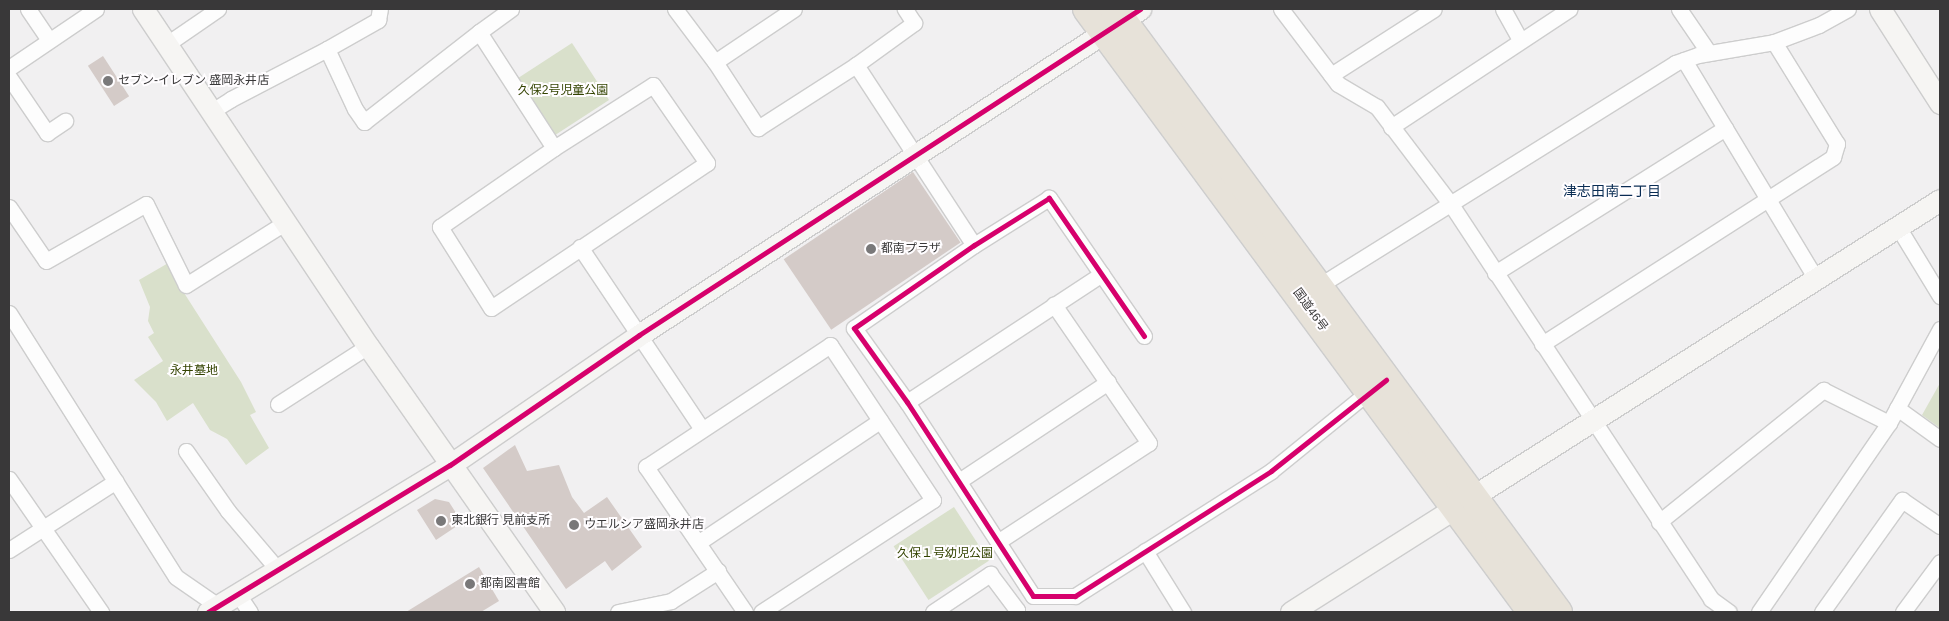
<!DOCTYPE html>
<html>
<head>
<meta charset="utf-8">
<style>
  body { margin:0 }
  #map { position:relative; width:1949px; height:621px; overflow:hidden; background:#f1f0f1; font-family:Arial,"Noto Sans JP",sans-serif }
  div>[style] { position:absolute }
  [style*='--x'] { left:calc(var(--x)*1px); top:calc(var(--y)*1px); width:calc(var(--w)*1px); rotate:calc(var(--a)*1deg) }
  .green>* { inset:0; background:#d9e0cb; transform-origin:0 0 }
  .building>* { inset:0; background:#d4cbc8; transform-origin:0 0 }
  .roads { filter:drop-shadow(1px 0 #cdcdcd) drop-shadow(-1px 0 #cdcdcd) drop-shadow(0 1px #cdcdcd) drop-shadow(0 -1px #cdcdcd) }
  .street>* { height:15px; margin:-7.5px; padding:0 7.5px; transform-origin:7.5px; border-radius:7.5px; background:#fdfdfd }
  .secondary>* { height:21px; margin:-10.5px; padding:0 10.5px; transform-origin:10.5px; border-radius:10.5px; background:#f6f5f3 }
  .highway>* { height:28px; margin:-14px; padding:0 14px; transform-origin:14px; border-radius:14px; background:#e7e2d9 }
  .cycleway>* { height:5px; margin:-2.5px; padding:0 2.5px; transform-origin:2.5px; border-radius:2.5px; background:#d6006c }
  .dots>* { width:14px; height:14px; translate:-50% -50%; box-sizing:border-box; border:2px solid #fffdff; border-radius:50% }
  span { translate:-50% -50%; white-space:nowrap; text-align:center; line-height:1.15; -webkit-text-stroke:4px #fffdff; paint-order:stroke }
  .poi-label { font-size:12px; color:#393839 }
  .left { translate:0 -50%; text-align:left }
  .park-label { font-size:12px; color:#334300 }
  .street-label { font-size:12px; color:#393839 }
  .neighbourhood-label { font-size:14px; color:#092c53 }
  .frame { position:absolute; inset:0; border:10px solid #393839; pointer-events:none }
</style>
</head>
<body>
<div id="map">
  <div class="green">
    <div style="left:572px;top:43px;width:68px;height:66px;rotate:57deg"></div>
    <div style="clip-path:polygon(170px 262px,179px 285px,241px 382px,256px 412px,250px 415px,269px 448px,246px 465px,227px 439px,210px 430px,193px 403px,167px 421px,156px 402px,134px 380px,163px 361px,148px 337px,154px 333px,148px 321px,150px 307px,139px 280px)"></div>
    <div style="clip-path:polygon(1940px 383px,1940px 428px,1922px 415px)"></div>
    <div style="left:954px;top:507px;width:64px;height:72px;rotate:57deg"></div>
  </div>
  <div class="building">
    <div style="left:103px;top:56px;width:48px;height:18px;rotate:57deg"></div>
    <div style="left:913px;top:172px;width:85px;height:156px;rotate:56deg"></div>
    <div style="clip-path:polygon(515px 445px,527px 471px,559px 465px,572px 497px,584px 513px,607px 497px,642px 547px,612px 571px,605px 561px,566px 589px,483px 468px)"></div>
    <div style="clip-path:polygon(435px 499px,449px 502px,458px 516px,456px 518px,460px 524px,436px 540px,417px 510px)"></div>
    <div style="clip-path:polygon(479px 567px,499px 601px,481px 612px,406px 612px)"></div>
  </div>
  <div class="roads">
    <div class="street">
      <div style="--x:28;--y:9;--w:37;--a:56"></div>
      <div style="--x:511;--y:9;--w:39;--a:144"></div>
      <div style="--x:479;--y:32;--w:138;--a:57.1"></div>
      <div style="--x:675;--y:9;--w:66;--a:53"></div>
      <div style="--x:715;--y:62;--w:79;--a:56.9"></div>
      <div style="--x:758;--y:128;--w:117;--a:-32.7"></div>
      <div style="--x:856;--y:65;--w:72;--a:-35.9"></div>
      <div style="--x:914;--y:23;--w:17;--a:-123"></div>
      <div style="--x:1281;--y:9;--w:94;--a:52.8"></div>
      <div style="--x:1338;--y:84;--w:45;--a:30.5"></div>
      <div style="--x:1377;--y:107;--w:121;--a:52.8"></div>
      <div style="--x:1450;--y:203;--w:474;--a:56.6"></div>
      <div style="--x:1711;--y:599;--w:22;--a:36"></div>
      <div style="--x:1503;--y:9;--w:35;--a:61"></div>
      <div style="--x:1679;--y:9;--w:53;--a:55.7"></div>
      <div style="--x:167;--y:44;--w:62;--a:-34.5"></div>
      <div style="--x:327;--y:49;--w:59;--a:-29.6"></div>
      <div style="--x:378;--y:20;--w:11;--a:-80"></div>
      <div style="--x:1684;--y:60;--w:256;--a:58.9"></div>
      <div style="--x:715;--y:62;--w:95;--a:-33.9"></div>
      <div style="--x:856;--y:65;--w:215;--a:56.8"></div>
      <div style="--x:9;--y:68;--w:105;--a:-34.1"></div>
      <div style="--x:1331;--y:75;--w:122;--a:-32.7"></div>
      <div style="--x:9;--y:77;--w:68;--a:55.8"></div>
      <div style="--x:47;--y:133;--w:22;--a:-34"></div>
      <div style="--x:653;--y:85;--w:95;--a:55.3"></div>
      <div style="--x:707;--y:163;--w:260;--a:146.1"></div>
      <div style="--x:491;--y:308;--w:96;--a:-122.2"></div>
      <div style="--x:440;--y:227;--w:139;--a:-34.7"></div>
      <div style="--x:554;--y:148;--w:117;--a:-32.5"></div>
      <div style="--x:212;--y:111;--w:22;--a:-32"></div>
      <div style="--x:231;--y:99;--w:108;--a:-27.5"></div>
      <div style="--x:327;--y:49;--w:66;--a:65"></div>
      <div style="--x:355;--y:109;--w:16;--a:55"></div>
      <div style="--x:364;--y:122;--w:146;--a:-38"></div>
      <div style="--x:1391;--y:127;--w:214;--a:-33.5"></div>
      <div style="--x:9;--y:207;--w:65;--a:55.6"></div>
      <div style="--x:46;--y:261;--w:115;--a:-29.7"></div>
      <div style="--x:146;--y:204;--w:90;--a:63.7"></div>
      <div style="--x:186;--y:285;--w:118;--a:-32.2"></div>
      <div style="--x:1898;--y:227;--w:81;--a:58.7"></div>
      <div style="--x:580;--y:247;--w:218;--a:56.2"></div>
      <div style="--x:1495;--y:273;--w:272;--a:-32.2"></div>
      <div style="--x:1317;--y:287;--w:422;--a:-32"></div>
      <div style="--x:1675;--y:63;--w:24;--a:-19"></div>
      <div style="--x:1698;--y:55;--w:77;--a:-9.7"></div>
      <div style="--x:1774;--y:42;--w:48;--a:-20.7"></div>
      <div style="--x:1819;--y:25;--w:33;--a:-29"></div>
      <div style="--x:9;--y:313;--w:312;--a:57.7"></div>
      <div style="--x:176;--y:577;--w:51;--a:34.6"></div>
      <div style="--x:1144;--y:336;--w:168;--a:-124.5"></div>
      <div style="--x:1049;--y:198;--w:89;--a:147.9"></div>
      <div style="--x:974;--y:245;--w:146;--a:145.3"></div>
      <div style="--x:854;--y:328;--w:91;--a:54.4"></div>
      <div style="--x:907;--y:402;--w:231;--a:57"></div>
      <div style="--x:1033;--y:596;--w:42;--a:0"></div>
      <div style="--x:1075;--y:596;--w:232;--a:-32.5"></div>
      <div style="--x:1271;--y:471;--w:132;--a:-39.1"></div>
      <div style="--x:1542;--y:344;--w:346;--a:-32.7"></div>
      <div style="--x:1833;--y:157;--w:14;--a:-73"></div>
      <div style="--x:1837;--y:144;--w:120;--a:-121.7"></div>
      <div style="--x:907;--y:402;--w:233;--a:-33.3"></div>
      <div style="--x:278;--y:404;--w:107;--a:-32.8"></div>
      <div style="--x:1897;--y:408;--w:53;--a:35.8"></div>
      <div style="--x:186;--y:451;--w:73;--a:55"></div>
      <div style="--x:228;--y:511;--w:77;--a:49.7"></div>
      <div style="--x:9;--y:479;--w:162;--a:55.3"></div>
      <div style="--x:959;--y:481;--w:179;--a:-33.6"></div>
      <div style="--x:1659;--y:522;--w:211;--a:-38.8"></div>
      <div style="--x:1823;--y:390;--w:74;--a:26.6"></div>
      <div style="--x:999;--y:541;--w:179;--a:-33.2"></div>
      <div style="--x:1149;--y:443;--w:168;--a:-124.5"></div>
      <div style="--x:699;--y:542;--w:218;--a:-33.8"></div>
      <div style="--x:9;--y:550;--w:127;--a:-32.8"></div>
      <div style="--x:1145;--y:551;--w:72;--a:58.1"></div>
      <div style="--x:237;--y:593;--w:23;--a:56"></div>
      <div style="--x:618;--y:612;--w:54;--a:-11.7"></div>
      <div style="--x:671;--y:601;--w:56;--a:-32.6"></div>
      <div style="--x:745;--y:612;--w:176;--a:-124.3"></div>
      <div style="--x:646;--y:467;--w:221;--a:-33.5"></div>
      <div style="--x:830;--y:345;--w:186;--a:56.4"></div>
      <div style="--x:933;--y:500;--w:205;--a:146.9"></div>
      <div style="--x:933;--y:612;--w:69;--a:-33.7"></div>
      <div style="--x:990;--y:574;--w:45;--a:53.1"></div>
      <div style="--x:1017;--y:610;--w:2;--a:117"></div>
      <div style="--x:1759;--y:612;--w:229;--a:-55.5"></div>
      <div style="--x:1889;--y:423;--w:107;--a:-61.5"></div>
      <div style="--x:1822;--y:612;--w:138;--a:-54.5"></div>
      <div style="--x:1902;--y:500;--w:46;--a:34.4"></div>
      <div style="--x:1903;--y:612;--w:62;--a:-53.5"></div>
    </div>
    <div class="secondary">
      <div style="--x:143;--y:9;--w:405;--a:56.3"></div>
      <div style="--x:368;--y:346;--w:325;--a:55"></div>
      <div style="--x:1880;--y:9;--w:112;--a:57.4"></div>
      <div style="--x:1472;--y:497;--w:554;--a:-32.4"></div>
      <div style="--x:208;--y:612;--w:283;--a:-31.3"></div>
      <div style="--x:450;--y:465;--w:229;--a:-34.5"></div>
      <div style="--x:639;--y:335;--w:598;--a:-33.05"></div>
      <div style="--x:1291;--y:612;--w:192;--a:-32.4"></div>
    </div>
    <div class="highway">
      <div style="--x:1087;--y:9;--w:749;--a:53.57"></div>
      <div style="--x:1114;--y:9;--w:749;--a:53.64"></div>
    </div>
  </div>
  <div class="cycleway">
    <div style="--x:1144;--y:336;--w:168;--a:-124.5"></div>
    <div style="--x:1049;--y:198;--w:89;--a:147.9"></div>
    <div style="--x:974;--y:245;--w:146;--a:145.3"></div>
    <div style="--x:854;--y:328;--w:91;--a:54.4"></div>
    <div style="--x:907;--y:402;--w:231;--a:57"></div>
    <div style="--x:1033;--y:596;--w:42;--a:0"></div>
    <div style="--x:1075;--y:596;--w:232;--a:-32.5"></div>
    <div style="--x:1271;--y:471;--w:147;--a:-38.4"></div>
    <div style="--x:208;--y:612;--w:283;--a:-31.3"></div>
    <div style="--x:450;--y:465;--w:229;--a:-34.5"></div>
    <div style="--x:639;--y:335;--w:598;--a:-33.05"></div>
  </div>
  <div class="dots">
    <div style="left:108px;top:81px;background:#797879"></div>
    <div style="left:871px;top:249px;background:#797879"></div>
    <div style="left:441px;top:521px;background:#797879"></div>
    <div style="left:574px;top:525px;background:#797879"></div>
    <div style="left:470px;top:584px;background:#797879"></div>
  </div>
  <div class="poi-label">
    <span class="left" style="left:118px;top:81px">セブン-イレブン 盛岡永井店</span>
    <span class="left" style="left:881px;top:249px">都南プラザ</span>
    <span class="left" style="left:451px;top:521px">東北銀行 見前支所</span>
    <span class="left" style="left:584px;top:525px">ウエルシア盛岡永井店</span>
    <span class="left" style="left:480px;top:584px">都南図書館</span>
  </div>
  <div class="park-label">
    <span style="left:563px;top:91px">久保2号児童公園</span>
    <span style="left:194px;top:371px">永井墓地</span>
    <span style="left:945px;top:554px">久保１号幼児公園</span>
  </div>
  <div class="street-label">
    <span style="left:1310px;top:310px;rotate:54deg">国道46号</span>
  </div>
  <div class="neighbourhood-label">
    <span style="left:1612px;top:191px">津志田南二丁目</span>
  </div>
  <div class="frame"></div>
</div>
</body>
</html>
